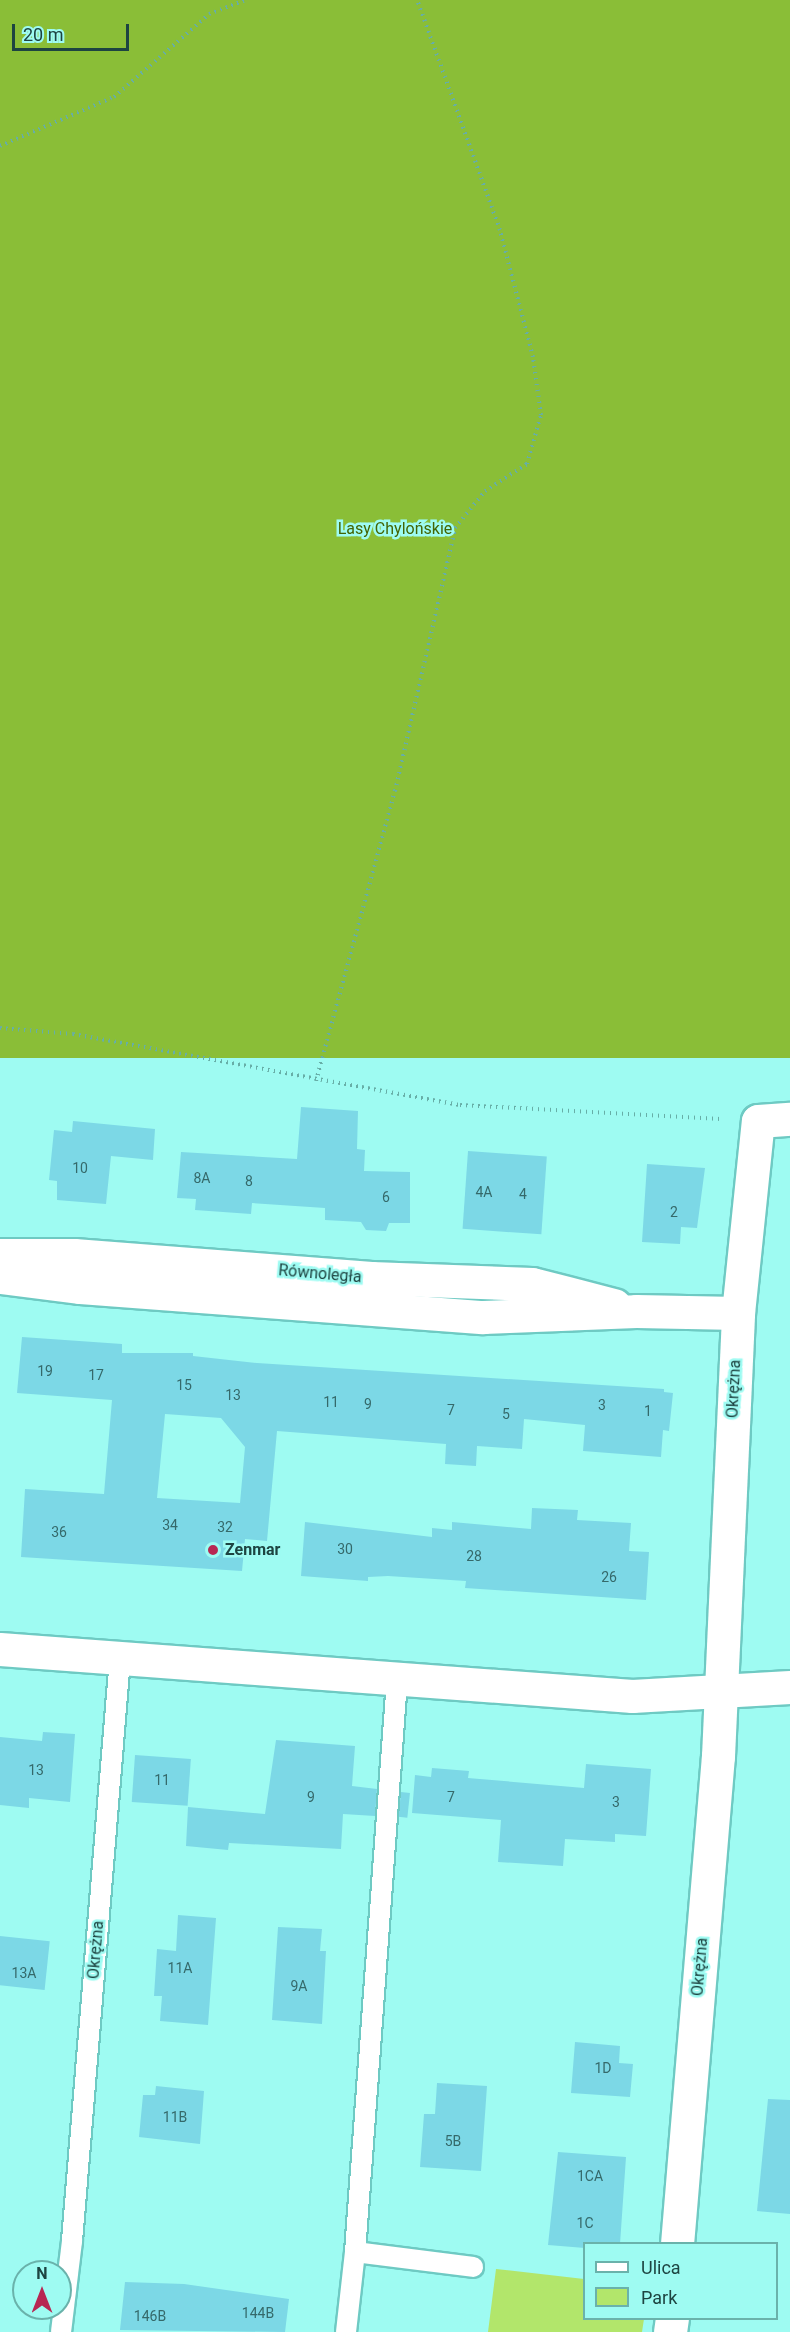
<!DOCTYPE html>
<html>
<head>
<meta charset="utf-8">
<style>
  body { margin:0 }
  #map { position:relative; width:790px; height:2332px; overflow:hidden; background:#9efbf2; font-family:Roboto,sans-serif }
  div>[style] { position:absolute }
  [style*='--x'] { left:calc(var(--x)*1px); top:calc(var(--y)*1px); width:calc(var(--w)*1px); rotate:calc(var(--a)*1deg) }
  .green>* { inset:0; background:#b2e66b }
  .forest>* { inset:0; background:#8abe37; transform-origin:0 0 }
  .building>* { inset:0; background:#7cd8e6; transform-origin:0 0 }
  .path>* { height:4px; margin-top:-2px; transform-origin:0; background:repeating-linear-gradient(90deg,#67aea7 0 1.5px,transparent 0 6px) }
  .roads { filter:drop-shadow(2px 0 #6ecac3) drop-shadow(-2px 0 #6ecac3) drop-shadow(0 2px #6ecac3) drop-shadow(0 -2px #6ecac3) }
  .lane>* { height:20px; margin:-10px; padding:0 10px; transform-origin:10px; border-radius:10px; background:#fff }
  .street>* { height:33px; margin:-16.5px; padding:0 16.5px; transform-origin:16.5px; border-radius:16.5px; background:#fff }
  .dots>* { width:16px; height:16px; translate:-50% -50%; box-sizing:border-box; border:3px solid #9efbf2; border-radius:50% }
  span { translate:-50% -50%; white-space:nowrap; text-align:center; line-height:1.15; -webkit-text-stroke:5px #9efbf2; paint-order:stroke }
  .number-label { font-size:14px; color:#35696a }
  .number-label span { -webkit-text-stroke-width:0 }
  .park-label { font-size:16px; color:#436402 }
  .street-label { font-size:16px; color:#1d4441 }
  .poi-label { font-size:16px; color:#1d4441; font-weight:700 }
  .left { translate:0 -50%; text-align:left }
  .legend { position:absolute; left:583px; top:2242px; width:195px; height:78px; box-sizing:border-box; background:#9efbf2; border:2px solid #6ab2ab; margin:0; padding:8px 10px; list-style:none; font-size:18px; color:#1d4441 }
  .legend li { display:flex; align-items:center; gap:12px; height:30px }
  .legend b { width:30px; border:2px solid #6ab2ab }
  .north { position:absolute; left:12px; top:2260px; width:60px; height:60px; box-sizing:border-box; background:#9efbf2; border:2px solid #6ab2ab; border-radius:50%; rotate:0deg; font-size:16px; font-weight:700; line-height:24px; text-align:center; color:#1d4441 }
  .north::after { content:''; display:block; margin:auto; width:21px; height:27px; background:#b72753; clip-path:polygon(50% 0,100% 100%,50% 72%,0 100%) }
  .scale { position:absolute; left:12px; top:24px; width:117px; height:27px; box-sizing:border-box; border:3px solid #1d4441; border-top:0; padding-left:8px; font-size:18px; line-height:21px; white-space:nowrap; color:#1d4441; -webkit-text-stroke:4px #9efbf2; paint-order:stroke }
</style>
</head>
<body>
<div id="map">
  <div class="green">
    <div style="clip-path:polygon(496px 2269px,584px 2279px,584px 2318px,644px 2319px,642px 2332px,488px 2332px)"></div>
  </div>
  <div class="forest">
    <div style="left:0;top:0;width:790px;height:1058px"></div>
  </div>
  <div class="building">
    <div style="clip-path:polygon(301px 1107px,358px 1111px,357px 1149px,365px 1150px,364px 1171px,410px 1172px,410px 1223px,389px 1223px,386px 1231px,366px 1230px,361px 1222px,325px 1220px,325px 1208px,252px 1203px,251px 1214px,195px 1210px,196px 1199px,177px 1198px,181px 1152px,297px 1159px)"></div>
    <div style="clip-path:polygon(73px 1121px,155px 1129px,153px 1160px,111px 1156px,106px 1204px,57px 1200px,57px 1181px,49px 1180px,54px 1130px,72px 1132px)"></div>
    <div style="left:468px;top:1151px;width:79px;height:78px;rotate:4deg"></div>
    <div style="clip-path:polygon(647px 1164px,705px 1168px,697px 1228px,681px 1227px,680px 1244px,642px 1242px)"></div>
    <div style="clip-path:polygon(evenodd,22px 1337px,122px 1344px,122px 1353px,193px 1353px,193px 1356px,257px 1363px,664px 1389px,664px 1392px,673px 1393px,669px 1431px,663px 1430px,661px 1457px,583px 1451px,585px 1425px,524px 1419px,522px 1449px,477px 1446px,476px 1466px,445px 1464px,446px 1444px,277px 1431px,267px 1541px,245px 1539px,242px 1571px,21px 1557px,25px 1489px,104px 1494px,112px 1400px,17px 1393px,22px 1337px,165px 1414px,221px 1418px,245px 1447px,240px 1503px,157px 1498px,165px 1414px)"></div>
    <div style="clip-path:polygon(532px 1508px,578px 1510px,577px 1520px,631px 1523px,629px 1551px,649px 1552px,646px 1600px,465px 1588px,466px 1581px,388px 1576px,368px 1577px,368px 1581px,301px 1576px,305px 1522px,432px 1537px,432px 1528px,452px 1530px,452px 1522px,531px 1529px)"></div>
    <div style="clip-path:polygon(43px 1732px,75px 1734px,70px 1802px,29px 1798px,29px 1808px,0 1805px,0 1737px,42px 1741px)"></div>
    <div style="clip-path:polygon(276px 1740px,355px 1746px,352px 1786px,377px 1789px,375px 1816px,343px 1814px,341px 1849px,229px 1843px,228px 1850px,186px 1846px,188px 1807px,265px 1814px)"></div>
    <div style="left:135px;top:1755px;width:56px;height:47px;rotate:4deg"></div>
    <div style="clip-path:polygon(586px 1764px,651px 1769px,646px 1836px,615px 1834px,615px 1842px,565px 1839px,563px 1866px,498px 1862px,501px 1820px,412px 1813px,415px 1775px,431px 1777px,432px 1768px,469px 1771px,468px 1778px,584px 1788px)"></div>
    <div style="left:401px;top:1792px;width:9px;height:25px;rotate:6deg"></div>
    <div style="clip-path:polygon(178px 1915px,216px 1918px,208px 2025px,160px 2021px,162px 1996px,154px 1996px,157px 1949px,176px 1951px)"></div>
    <div style="clip-path:polygon(278px 1927px,322px 1929px,320px 1951px,326px 1951px,322px 2024px,272px 2020px)"></div>
    <div style="left:0;top:1936px;width:50px;height:49px;rotate:6deg"></div>
    <div style="clip-path:polygon(575px 2042px,620px 2046px,619px 2063px,633px 2064px,630px 2097px,571px 2093px)"></div>
    <div style="clip-path:polygon(437px 2083px,487px 2086px,481px 2171px,420px 2167px,424px 2114px,435px 2114px)"></div>
    <div style="clip-path:polygon(156px 2086px,204px 2091px,200px 2144px,139px 2137px,143px 2095px,155px 2095px)"></div>
    <div style="clip-path:polygon(768px 2099px,790px 2100px,790px 2214px,757px 2211px)"></div>
    <div style="clip-path:polygon(558px 2152px,626px 2157px,620px 2244px,585px 2244px,585px 2248px,548px 2245px)"></div>
    <div style="clip-path:polygon(125px 2282px,184px 2284px,289px 2299px,285px 2332px,120px 2330px)"></div>
  </div>
  <div class="path">
    <div style="--x:0;--y:146;--w:124;--a:-23.3"></div>
    <div style="--x:114;--y:97;--w:126;--a:-41.1"></div>
    <div style="--x:209;--y:14;--w:40;--a:-21"></div>
    <div style="--x:0;--y:1028;--w:73;--a:4.7"></div>
    <div style="--x:73;--y:1034;--w:393;--a:10.4"></div>
    <div style="--x:460;--y:1105;--w:261;--a:3.1"></div>
    <div style="--x:316;--y:1081;--w:301;--a:-74.8"></div>
    <div style="--x:395;--y:791;--w:270;--a:-77.1"></div>
    <div style="--x:455;--y:528;--w:48;--a:-51"></div>
    <div style="--x:485;--y:491;--w:50;--a:-32.7"></div>
    <div style="--x:527;--y:464;--w:51;--a:-74.1"></div>
    <div style="--x:541;--y:415;--w:59;--a:-97.9"></div>
    <div style="--x:533;--y:357;--w:131;--a:-104.6"></div>
    <div style="--x:500;--y:230;--w:245;--a:-109.8"></div>
  </div>
  <div class="roads">
    <div class="lane">
      <div style="--x:355;--y:2252;--w:119;--a:7.2"></div>
      <div style="--x:61;--y:2332;--w:92;--a:-83.1"></div>
      <div style="--x:72;--y:2241;--w:585;--a:-85.29"></div>
      <div style="--x:346;--y:2332;--w:81;--a:-83.6"></div>
      <div style="--x:355;--y:2252;--w:574;--a:-85.8"></div>
    </div>
    <div class="street">
      <div style="--x:0;--y:1255;--w:74;--a:0"></div>
      <div style="--x:74;--y:1255;--w:298;--a:4.4"></div>
      <div style="--x:371;--y:1278;--w:161;--a:2.1"></div>
      <div style="--x:532;--y:1284;--w:85;--a:14.4"></div>
      <div style="--x:0;--y:1277;--w:81;--a:7.1"></div>
      <div style="--x:80;--y:1287;--w:404;--a:4.3"></div>
      <div style="--x:483;--y:1317;--w:153;--a:-2.2"></div>
      <div style="--x:636;--y:1311;--w:102;--a:1.1"></div>
      <div style="--x:0;--y:1649;--w:634;--a:4.25"></div>
      <div style="--x:632;--y:1696;--w:158;--a:-3.3"></div>
      <div style="--x:677;--y:2244;--w:490;--a:-85.2"></div>
      <div style="--x:718;--y:1756;--w:443;--a:-87.4"></div>
      <div style="--x:738;--y:1313;--w:193;--a:-84.1"></div>
      <div style="--x:758;--y:1121;--w:32;--a:-4"></div>
      <div style="--x:670;--y:2332;--w:14;--a:-82"></div>
    </div>
  </div>
  <div class="dots">
    <div style="left:213px;top:1550px;background:#b72753"></div>
  </div>
  <div class="number-label">
    <span style="left:80px;top:1168px">10</span>
    <span style="left:202px;top:1178px">8A</span>
    <span style="left:249px;top:1181px">8</span>
    <span style="left:484px;top:1192px">4A</span>
    <span style="left:523px;top:1194px">4</span>
    <span style="left:386px;top:1197px">6</span>
    <span style="left:674px;top:1212px">2</span>
    <span style="left:45px;top:1371px">19</span>
    <span style="left:96px;top:1375px">17</span>
    <span style="left:184px;top:1385px">15</span>
    <span style="left:233px;top:1395px">13</span>
    <span style="left:331px;top:1402px">11</span>
    <span style="left:368px;top:1404px">9</span>
    <span style="left:602px;top:1405px">3</span>
    <span style="left:451px;top:1410px">7</span>
    <span style="left:648px;top:1411px">1</span>
    <span style="left:506px;top:1414px">5</span>
    <span style="left:170px;top:1525px">34</span>
    <span style="left:225px;top:1527px">32</span>
    <span style="left:59px;top:1532px">36</span>
    <span style="left:345px;top:1549px">30</span>
    <span style="left:474px;top:1556px">28</span>
    <span style="left:609px;top:1577px">26</span>
    <span style="left:36px;top:1770px">13</span>
    <span style="left:162px;top:1780px">11</span>
    <span style="left:311px;top:1797px">9</span>
    <span style="left:451px;top:1797px">7</span>
    <span style="left:616px;top:1802px">3</span>
    <span style="left:180px;top:1968px">11A</span>
    <span style="left:24px;top:1973px">13A</span>
    <span style="left:299px;top:1986px">9A</span>
    <span style="left:603px;top:2068px">1D</span>
    <span style="left:175px;top:2117px">11B</span>
    <span style="left:453px;top:2141px">5B</span>
    <span style="left:590px;top:2176px">1CA</span>
    <span style="left:585px;top:2223px">1C</span>
    <span style="left:258px;top:2313px">144B</span>
    <span style="left:150px;top:2316px">146B</span>
  </div>
  <div class="park-label">
    <span style="left:395px;top:529px">Lasy Chylońskie</span>
  </div>
  <div class="street-label">
    <span style="left:320px;top:1274px;rotate:5deg">Równoległa</span>
    <span style="left:734px;top:1389px;rotate:-87deg">Okrężna</span>
    <span style="left:96px;top:1950px;rotate:-85deg">Okrężna</span>
    <span style="left:700px;top:1967px;rotate:-85deg">Okrężna</span>
  </div>
  <div class="poi-label">
    <span class="left" style="left:225px;top:1550px">Zenmar</span>
  </div>
  <ul class="legend">
  <li><b style="height:8px;background:#fff"></b>Ulica</li>
  <li><b style="height:16px;background:#b2e66b"></b>Park</li>
  </ul>
  <div class="north">N</div>
  <div class="scale">20 m</div>
</div>
</body>
</html>
